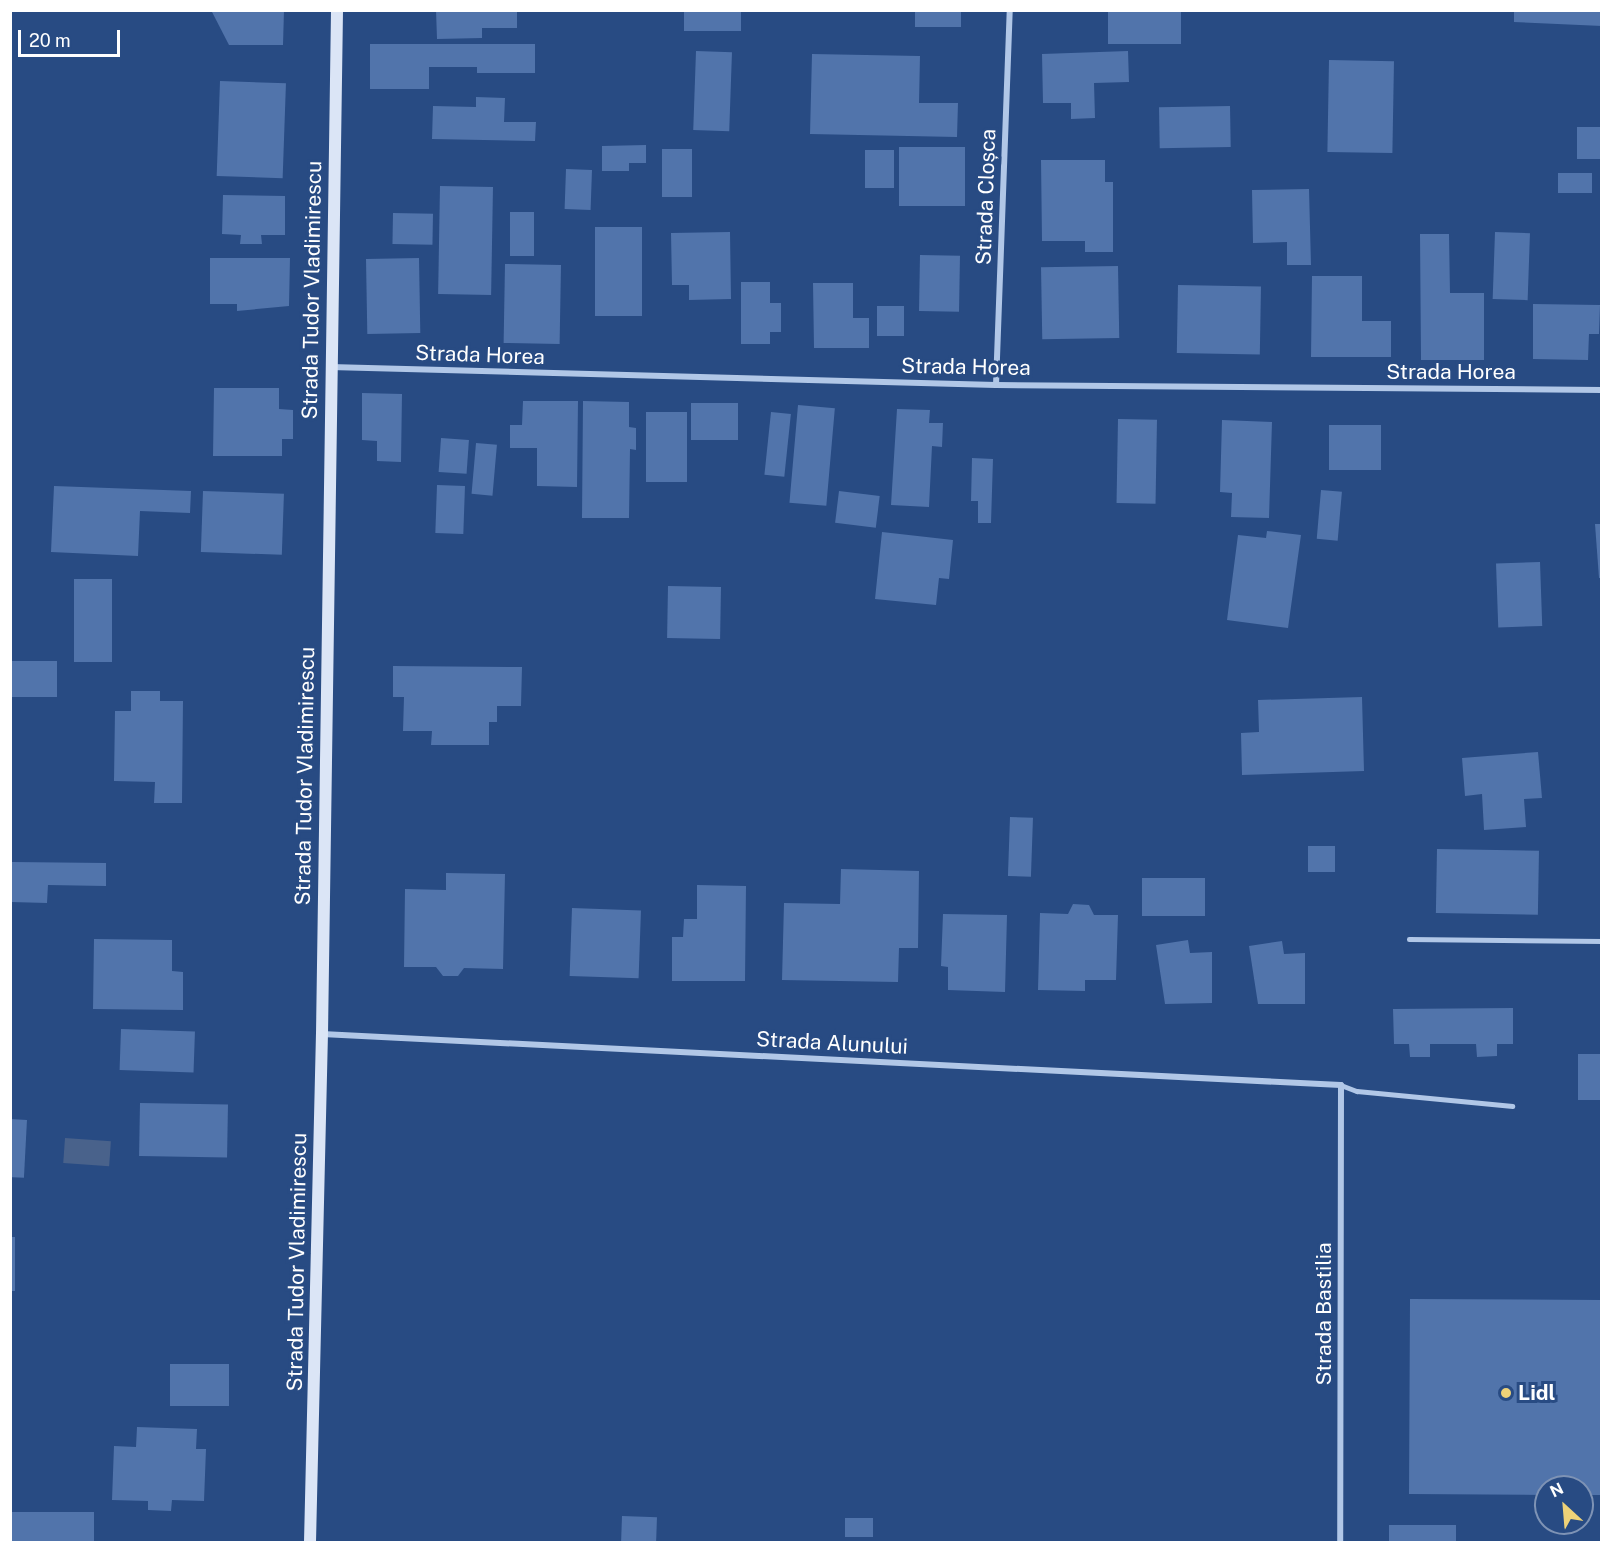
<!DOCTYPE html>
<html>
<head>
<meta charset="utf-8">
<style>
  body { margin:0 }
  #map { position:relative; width:1612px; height:1553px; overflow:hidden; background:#284b83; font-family:"Public Sans",sans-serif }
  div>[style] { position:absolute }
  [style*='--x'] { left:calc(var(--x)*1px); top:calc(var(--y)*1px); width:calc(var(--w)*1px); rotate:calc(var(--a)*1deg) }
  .water>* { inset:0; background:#49628b; transform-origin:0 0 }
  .building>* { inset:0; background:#5174ab; transform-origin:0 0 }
  .lane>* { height:4.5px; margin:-2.25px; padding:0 2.25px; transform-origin:2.25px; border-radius:2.25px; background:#b1c7e7 }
  .street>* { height:6px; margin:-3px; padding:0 3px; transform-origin:3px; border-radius:3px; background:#b1c7e7 }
  .secondary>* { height:12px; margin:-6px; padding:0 6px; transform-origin:6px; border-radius:6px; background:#dbe5f6 }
  .dots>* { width:16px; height:16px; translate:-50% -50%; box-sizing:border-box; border:3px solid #284b83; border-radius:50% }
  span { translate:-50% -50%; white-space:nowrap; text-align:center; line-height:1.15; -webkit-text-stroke:6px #284b83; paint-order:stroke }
  .street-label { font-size:21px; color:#fff }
  .poi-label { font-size:21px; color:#fff; font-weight:700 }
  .left { translate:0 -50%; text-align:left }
  .frame { position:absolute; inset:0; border:12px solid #fff; pointer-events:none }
  .north { position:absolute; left:1534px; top:1475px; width:60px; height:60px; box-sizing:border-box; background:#284b83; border:2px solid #7e93b5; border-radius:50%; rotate:334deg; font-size:16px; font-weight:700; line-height:24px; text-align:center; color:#fff }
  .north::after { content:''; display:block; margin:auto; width:21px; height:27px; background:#eed278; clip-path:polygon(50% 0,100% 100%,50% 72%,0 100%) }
  .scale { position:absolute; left:18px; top:30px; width:102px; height:27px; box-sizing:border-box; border:3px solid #fff; border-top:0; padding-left:8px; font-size:18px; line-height:21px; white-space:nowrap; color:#fff; -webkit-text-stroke:4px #284b83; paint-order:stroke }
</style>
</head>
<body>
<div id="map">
  <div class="water">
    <div style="left:65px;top:1138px;width:46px;height:25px;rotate:4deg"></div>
  </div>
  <div class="building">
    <div style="clip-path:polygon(211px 10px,284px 10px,283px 45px,229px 45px)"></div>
    <div style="clip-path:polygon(436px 10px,517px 10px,517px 28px,482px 28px,482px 38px,437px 39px)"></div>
    <div style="left:684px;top:10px;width:57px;height:21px"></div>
    <div style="left:915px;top:10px;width:46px;height:17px"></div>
    <div style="left:1108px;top:10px;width:73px;height:34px"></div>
    <div style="clip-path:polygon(1514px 10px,1602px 10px,1602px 26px,1514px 22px)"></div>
    <div style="clip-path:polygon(370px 44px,535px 44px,535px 73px,477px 73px,477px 67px,429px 67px,429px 89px,370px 89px)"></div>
    <div style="left:696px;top:51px;width:36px;height:79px;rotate:2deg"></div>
    <div style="clip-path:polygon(1128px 51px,1129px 82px,1094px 83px,1095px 118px,1071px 119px,1071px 103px,1043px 103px,1042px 54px)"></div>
    <div style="clip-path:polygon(812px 54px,920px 56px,919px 103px,958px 103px,957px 137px,810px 134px)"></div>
    <div style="left:1329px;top:60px;width:65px;height:92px;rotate:1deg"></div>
    <div style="left:220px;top:81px;width:66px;height:95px;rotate:2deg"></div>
    <div style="clip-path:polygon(476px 97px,505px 98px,504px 122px,536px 122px,535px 141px,432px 139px,433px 106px,476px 107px)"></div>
    <div style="left:1230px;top:106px;width:41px;height:71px;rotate:89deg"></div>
    <div style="left:1602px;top:127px;width:32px;height:25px;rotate:90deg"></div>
    <div style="clip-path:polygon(646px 145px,646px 163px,629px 163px,629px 171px,602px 171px,602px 146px)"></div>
    <div style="left:899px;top:147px;width:66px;height:59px"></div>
    <div style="left:662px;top:149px;width:30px;height:48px"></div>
    <div style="left:865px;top:150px;width:29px;height:38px"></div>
    <div style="clip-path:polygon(1041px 160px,1105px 160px,1105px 182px,1113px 182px,1113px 252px,1085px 252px,1085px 241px,1042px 241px)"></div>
    <div style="left:566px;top:169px;width:26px;height:40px;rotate:2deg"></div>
    <div style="left:1558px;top:173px;width:34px;height:20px"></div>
    <div style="left:440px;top:186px;width:53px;height:108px;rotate:1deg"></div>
    <div style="clip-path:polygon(1309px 189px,1311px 265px,1287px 265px,1287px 242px,1253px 243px,1252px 190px)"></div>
    <div style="clip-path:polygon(223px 195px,285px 196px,285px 235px,261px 235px,262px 244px,240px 244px,241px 235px,222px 234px)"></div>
    <div style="left:510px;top:212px;width:24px;height:44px"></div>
    <div style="left:393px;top:213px;width:40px;height:31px;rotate:1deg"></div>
    <div style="left:595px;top:227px;width:47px;height:89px"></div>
    <div style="clip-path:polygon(730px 232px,731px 299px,689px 300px,689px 285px,672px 285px,671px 233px)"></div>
    <div style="left:1495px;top:232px;width:35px;height:67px;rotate:2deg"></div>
    <div style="clip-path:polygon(1420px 234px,1449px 234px,1450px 293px,1484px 293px,1484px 360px,1421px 360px)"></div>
    <div style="left:920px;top:255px;width:40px;height:56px;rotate:1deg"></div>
    <div style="clip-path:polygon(210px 258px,290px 258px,289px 306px,237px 311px,237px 304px,210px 304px)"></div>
    <div style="left:419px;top:258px;width:75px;height:53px;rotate:89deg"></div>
    <div style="left:505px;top:264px;width:56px;height:79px;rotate:1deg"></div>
    <div style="left:1118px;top:266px;width:72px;height:77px;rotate:89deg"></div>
    <div style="clip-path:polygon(1312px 276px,1362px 276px,1362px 321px,1391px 321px,1391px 357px,1311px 357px)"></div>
    <div style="clip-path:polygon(741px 282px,770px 282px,770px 303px,781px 303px,781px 332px,770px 332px,770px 344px,741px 344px)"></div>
    <div style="clip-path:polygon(813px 283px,853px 283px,853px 318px,869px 318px,869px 348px,814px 348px)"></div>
    <div style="left:1178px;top:285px;width:83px;height:68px;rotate:1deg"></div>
    <div style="clip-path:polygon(1533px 304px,1600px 305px,1599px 334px,1589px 334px,1588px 360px,1533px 359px)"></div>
    <div style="left:877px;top:306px;width:27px;height:30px"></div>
    <div style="clip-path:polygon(214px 388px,279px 388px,279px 409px,293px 410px,293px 439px,282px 439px,282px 456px,213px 456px)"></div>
    <div style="clip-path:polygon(362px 393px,402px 394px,401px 462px,377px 461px,377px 441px,362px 440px)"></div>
    <div style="clip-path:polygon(523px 401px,578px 401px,577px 487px,537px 486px,537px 448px,510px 448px,510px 425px,522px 425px)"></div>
    <div style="clip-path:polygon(583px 401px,629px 402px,629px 427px,636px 428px,636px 450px,630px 449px,629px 518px,582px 518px)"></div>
    <div style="left:738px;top:403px;width:37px;height:47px;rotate:90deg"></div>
    <div style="left:798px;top:405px;width:37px;height:98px;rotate:5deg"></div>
    <div style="clip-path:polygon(897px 409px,930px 410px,929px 423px,943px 423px,942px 447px,932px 446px,929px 507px,891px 505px)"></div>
    <div style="left:646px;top:412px;width:41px;height:70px"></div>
    <div style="left:771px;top:412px;width:20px;height:63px;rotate:6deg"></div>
    <div style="left:1118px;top:419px;width:39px;height:84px;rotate:1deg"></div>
    <div style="clip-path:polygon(1222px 420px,1272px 422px,1269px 518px,1231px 517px,1232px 493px,1220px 492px)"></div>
    <div style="left:1329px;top:425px;width:52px;height:45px"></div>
    <div style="left:441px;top:438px;width:28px;height:34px;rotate:4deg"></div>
    <div style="left:476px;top:443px;width:21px;height:51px;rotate:5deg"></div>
    <div style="clip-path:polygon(972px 458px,993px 459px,991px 523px,978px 523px,978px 501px,971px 501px)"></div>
    <div style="left:437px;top:485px;width:28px;height:48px;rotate:2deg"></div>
    <div style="clip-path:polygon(54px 486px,191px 491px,190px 513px,140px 511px,138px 556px,51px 552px)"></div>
    <div style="left:1321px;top:490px;width:21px;height:49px;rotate:5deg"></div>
    <div style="left:203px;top:491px;width:81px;height:61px;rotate:2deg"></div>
    <div style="left:839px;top:491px;width:41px;height:32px;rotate:7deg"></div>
    <div style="clip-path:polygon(1595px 524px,1602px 524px,1602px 578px,1599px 578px)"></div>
    <div style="clip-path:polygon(1267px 531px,1301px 535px,1288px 628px,1227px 620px,1238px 535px,1266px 538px)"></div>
    <div style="clip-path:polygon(882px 532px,953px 540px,949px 579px,939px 578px,936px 605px,875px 599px)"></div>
    <div style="left:1540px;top:562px;width:64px;height:44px;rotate:88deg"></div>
    <div style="left:74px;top:579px;width:38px;height:83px"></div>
    <div style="left:668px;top:586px;width:53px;height:52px;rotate:1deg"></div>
    <div style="left:10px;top:661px;width:47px;height:36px"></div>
    <div style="clip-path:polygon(393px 666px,522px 667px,521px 706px,497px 706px,497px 722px,489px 722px,489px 745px,431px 745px,432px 731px,403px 731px,404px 697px,393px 697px)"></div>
    <div style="clip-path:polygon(131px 691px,160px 691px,160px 701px,183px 701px,182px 803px,154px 803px,155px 782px,114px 781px,115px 711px,131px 711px)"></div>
    <div style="clip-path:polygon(1362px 697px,1364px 771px,1242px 775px,1241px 733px,1259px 732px,1258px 700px)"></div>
    <div style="clip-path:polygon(1538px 752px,1542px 798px,1524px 799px,1526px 827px,1484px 830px,1482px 794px,1465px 796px,1462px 758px)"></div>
    <div style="left:1010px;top:817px;width:23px;height:59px;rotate:2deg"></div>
    <div style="left:1308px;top:846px;width:27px;height:26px"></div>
    <div style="left:1437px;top:849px;width:102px;height:64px;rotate:1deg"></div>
    <div style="clip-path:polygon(12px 862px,106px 863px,106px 886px,48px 885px,47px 903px,11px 902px)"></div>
    <div style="clip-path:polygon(841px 869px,919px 871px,918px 948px,899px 948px,898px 982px,782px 980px,784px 903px,840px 904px)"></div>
    <div style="clip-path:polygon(446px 873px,505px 874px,503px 969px,464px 968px,458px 976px,443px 976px,436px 967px,404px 967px,405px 889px,446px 890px)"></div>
    <div style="left:1142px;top:878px;width:63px;height:38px"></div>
    <div style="clip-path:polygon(697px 885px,746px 886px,745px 981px,672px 981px,672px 937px,683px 937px,684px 919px,697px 919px)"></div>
    <div style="clip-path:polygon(1073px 904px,1089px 905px,1094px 915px,1118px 915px,1116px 980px,1085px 980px,1085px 991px,1038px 990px,1040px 913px,1068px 914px)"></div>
    <div style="left:572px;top:908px;width:69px;height:68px;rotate:2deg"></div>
    <div style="clip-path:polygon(943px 914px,1007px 915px,1005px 992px,948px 990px,948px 967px,941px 966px)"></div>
    <div style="clip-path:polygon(94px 939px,172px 940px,172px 971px,183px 972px,183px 1010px,93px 1009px)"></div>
    <div style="clip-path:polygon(1188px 940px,1190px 953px,1212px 952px,1212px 1003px,1165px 1004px,1156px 945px)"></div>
    <div style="clip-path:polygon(1282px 941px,1284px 954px,1305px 953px,1305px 1004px,1258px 1004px,1249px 946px)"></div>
    <div style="clip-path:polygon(1513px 1008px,1513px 1044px,1497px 1044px,1497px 1056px,1477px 1057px,1476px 1044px,1430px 1044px,1430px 1057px,1410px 1057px,1409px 1044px,1394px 1044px,1393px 1009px)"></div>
    <div style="left:121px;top:1029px;width:74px;height:41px;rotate:2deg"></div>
    <div style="left:1602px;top:1054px;width:46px;height:24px;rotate:90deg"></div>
    <div style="left:140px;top:1103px;width:88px;height:53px;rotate:1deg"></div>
    <div style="left:10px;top:1119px;width:17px;height:58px;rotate:3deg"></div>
    <div style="left:10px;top:1237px;width:5px;height:54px"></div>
    <div style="clip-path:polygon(1410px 1299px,1602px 1300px,1602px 1495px,1582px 1495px,1582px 1487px,1546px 1487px,1546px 1495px,1409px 1494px)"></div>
    <div style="left:170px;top:1364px;width:59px;height:42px"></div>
    <div style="clip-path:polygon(137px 1427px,197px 1429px,196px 1449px,206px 1449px,204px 1501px,172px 1500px,171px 1511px,148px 1510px,148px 1501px,112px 1500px,114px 1446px,136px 1447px)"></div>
    <div style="left:10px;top:1512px;width:84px;height:30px"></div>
    <div style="left:622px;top:1516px;width:35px;height:26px;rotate:2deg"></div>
    <div style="left:845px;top:1518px;width:28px;height:19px"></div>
    <div style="left:1389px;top:1525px;width:67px;height:17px"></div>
  </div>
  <div class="lane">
    <div style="--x:1409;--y:939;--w:193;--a:0.6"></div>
    <div style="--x:1341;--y:1085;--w:17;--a:21"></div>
    <div style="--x:1357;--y:1091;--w:156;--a:5.5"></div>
  </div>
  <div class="street">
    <div style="--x:330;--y:367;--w:666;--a:1.55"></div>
    <div style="--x:996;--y:385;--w:606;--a:0.47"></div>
    <div style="--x:996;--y:385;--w:375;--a:-87.9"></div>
    <div style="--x:322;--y:1034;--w:1020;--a:2.87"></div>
    <div style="--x:1341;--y:1085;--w:457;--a:90.1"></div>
  </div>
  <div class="secondary">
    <div style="--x:310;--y:1542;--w:508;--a:-88.65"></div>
    <div style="--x:322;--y:1034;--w:1024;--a:-89.16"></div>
  </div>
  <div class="dots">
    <div style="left:1506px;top:1393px;background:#eed278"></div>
  </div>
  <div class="street-label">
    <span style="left:986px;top:197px;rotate:-88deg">Strada Cloșca</span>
    <span style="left:312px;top:290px;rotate:-89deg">Strada Tudor Vladimirescu</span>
    <span style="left:480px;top:355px;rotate:2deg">Strada Horea</span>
    <span style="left:966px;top:367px;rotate:1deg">Strada Horea</span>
    <span style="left:1451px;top:372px">Strada Horea</span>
    <span style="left:305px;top:776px;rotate:-89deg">Strada Tudor Vladimirescu</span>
    <span style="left:832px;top:1043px;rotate:3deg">Strada Alunului</span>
    <span style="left:297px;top:1262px;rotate:-89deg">Strada Tudor Vladimirescu</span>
    <span style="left:1324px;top:1314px;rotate:-90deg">Strada Bastilia</span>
  </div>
  <div class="poi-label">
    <span class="left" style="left:1518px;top:1393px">Lidl</span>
  </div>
  <div class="frame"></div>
  <div class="north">N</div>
  <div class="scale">20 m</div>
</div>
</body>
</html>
